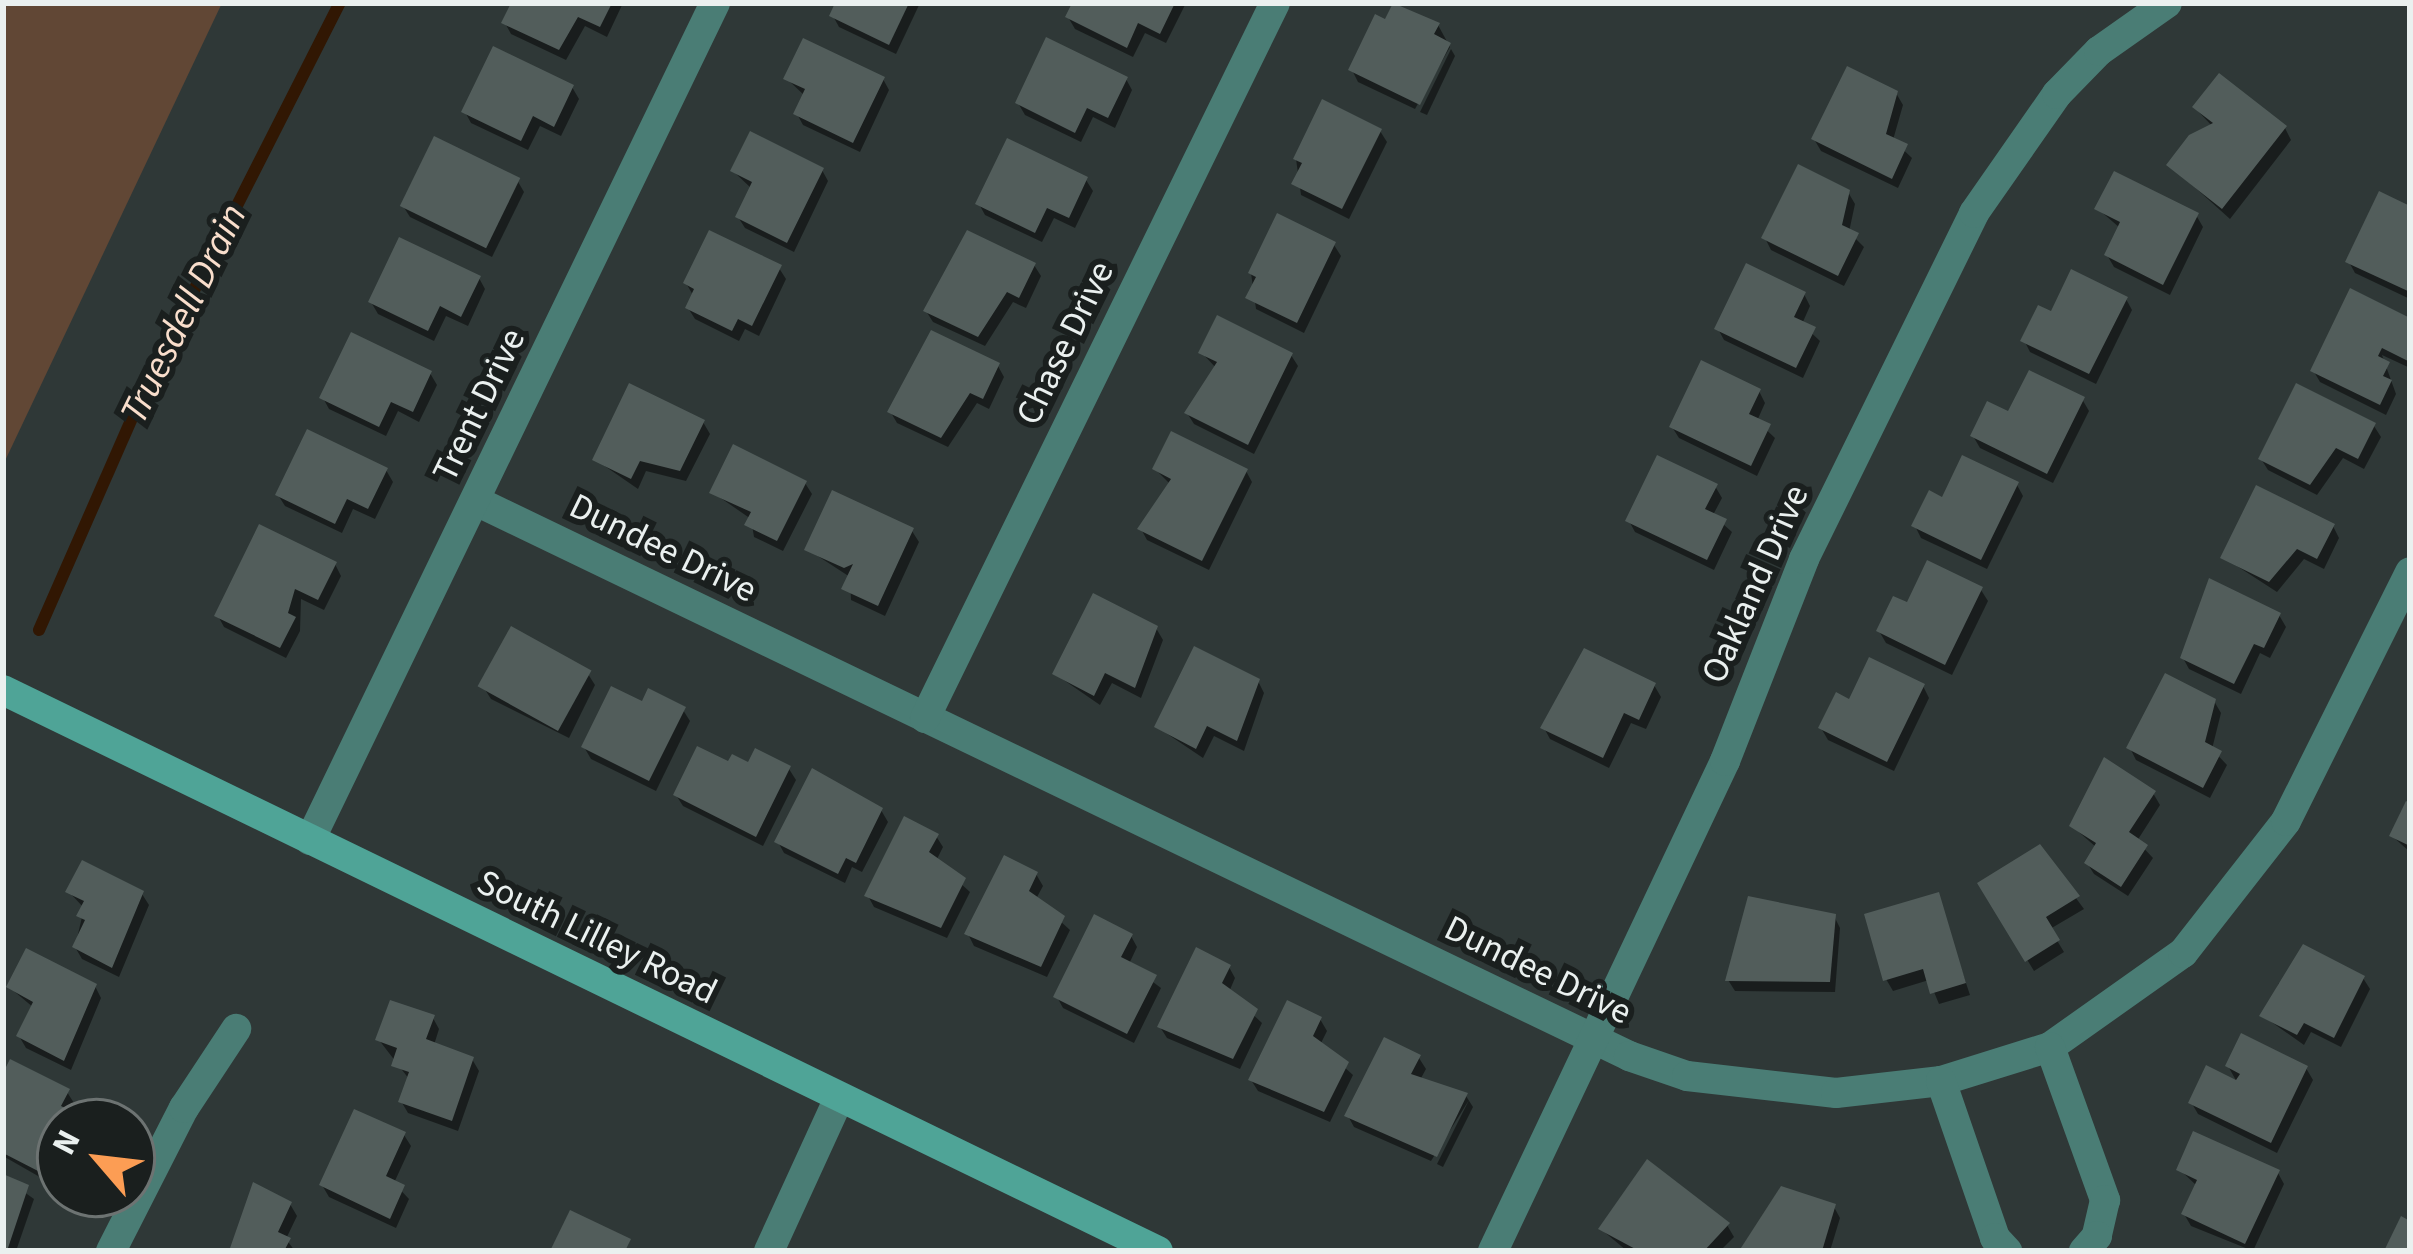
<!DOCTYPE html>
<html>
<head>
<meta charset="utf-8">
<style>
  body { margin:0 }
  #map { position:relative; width:2413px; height:1254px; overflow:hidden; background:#2f3837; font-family:"Source Sans 3",sans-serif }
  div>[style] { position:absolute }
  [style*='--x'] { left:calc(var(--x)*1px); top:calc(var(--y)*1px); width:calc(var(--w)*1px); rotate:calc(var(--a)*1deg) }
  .green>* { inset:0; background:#614735 }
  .shadow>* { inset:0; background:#0007 }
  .stream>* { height:12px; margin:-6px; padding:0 6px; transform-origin:6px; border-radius:6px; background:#311703 }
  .building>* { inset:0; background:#525d5b; transform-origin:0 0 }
  .street>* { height:30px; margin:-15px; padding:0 15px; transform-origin:15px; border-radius:15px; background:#4a7d75 }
  .secondary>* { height:30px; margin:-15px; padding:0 15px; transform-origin:15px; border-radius:15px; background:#4fa497 }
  span { translate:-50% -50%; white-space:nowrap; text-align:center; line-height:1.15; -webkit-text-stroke:12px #1a1f1e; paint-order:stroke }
  .street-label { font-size:36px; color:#eaf0ef }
  .water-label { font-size:39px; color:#f9decc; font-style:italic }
  .frame { position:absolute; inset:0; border:6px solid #eaf0ef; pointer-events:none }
  .north { position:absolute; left:36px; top:1098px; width:120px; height:120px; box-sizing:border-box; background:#1a1f1e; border:3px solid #6d7372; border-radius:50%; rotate:298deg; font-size:33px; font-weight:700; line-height:48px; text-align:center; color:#eaf0ef }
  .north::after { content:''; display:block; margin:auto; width:42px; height:54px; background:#fc9d54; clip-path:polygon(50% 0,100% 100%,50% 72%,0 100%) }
</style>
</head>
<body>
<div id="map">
  <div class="green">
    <div style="clip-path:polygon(3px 3px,222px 3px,3px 465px)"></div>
  </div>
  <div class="shadow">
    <div style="clip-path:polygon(514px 3px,623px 3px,607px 37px,585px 26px,566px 60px,511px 34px,505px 23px)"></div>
    <div style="clip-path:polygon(839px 3px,920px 3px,896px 54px,839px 27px,833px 16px)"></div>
    <div style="clip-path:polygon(1076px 3px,1186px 3px,1166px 43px,1145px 33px,1133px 57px,1075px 29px,1068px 17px)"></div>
    <div style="clip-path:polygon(1387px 23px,1438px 25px,1450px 47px,1415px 109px,1358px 82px,1352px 70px)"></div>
    <div style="clip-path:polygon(1451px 49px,1455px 56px,1427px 115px,1420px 112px)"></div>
    <div style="clip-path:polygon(787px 79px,883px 79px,889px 90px,860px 152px,803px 125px,797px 114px,805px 96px)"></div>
    <div style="clip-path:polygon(1126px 79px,1132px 90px,1115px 128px,1093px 117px,1081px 142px,1025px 115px,1018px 103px)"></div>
    <div style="clip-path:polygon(572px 87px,579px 99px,561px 136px,540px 126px,528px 150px,471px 123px,465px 112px)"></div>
    <div style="clip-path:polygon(1896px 93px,1903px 105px,1893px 140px,1912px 158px,1898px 188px,1821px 151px,1814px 139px)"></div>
    <div style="clip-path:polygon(2195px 108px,2285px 128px,2291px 140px,2230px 219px,2170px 165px,2213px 127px)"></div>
    <div style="clip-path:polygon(1380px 131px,1387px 142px,1349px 219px,1301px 195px,1296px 159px)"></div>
    <div style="clip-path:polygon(822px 170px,828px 181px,794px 252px,745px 228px,738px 217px,752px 189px,733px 171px)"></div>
    <div style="clip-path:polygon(517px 180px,524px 192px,492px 257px,410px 217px,403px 206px)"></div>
    <div style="clip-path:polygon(1086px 180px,1093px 191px,1075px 228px,1054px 218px,1042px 242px,985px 215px,979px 204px)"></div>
    <div style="clip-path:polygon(1848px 192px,1855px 204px,1849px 232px,1864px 247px,1844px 286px,1771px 250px,1765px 238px)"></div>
    <div style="clip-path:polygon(2098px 209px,2196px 215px,2203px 227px,2170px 295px,2114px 267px,2107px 255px,2120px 228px)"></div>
    <div style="clip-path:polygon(2410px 209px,2410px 299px,2355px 273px,2349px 262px)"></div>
    <div style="clip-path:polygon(1334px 245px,1341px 256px,1304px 333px,1256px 309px,1251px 273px)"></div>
    <div style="clip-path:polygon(1034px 265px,1041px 276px,1026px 308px,1013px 302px,985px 346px,933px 322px,926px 311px)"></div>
    <div style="clip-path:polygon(779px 268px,786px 279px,759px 336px,745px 329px,739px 341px,695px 319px,688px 308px,694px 297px,686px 283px)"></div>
    <div style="clip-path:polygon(479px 278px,485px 289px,468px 326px,446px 316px,434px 341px,378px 314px,371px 302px)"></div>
    <div style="clip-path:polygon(1804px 294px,1810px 306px,1802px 324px,1820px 341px,1803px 378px,1724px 340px,1718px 329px)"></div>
    <div style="clip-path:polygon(2126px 299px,2132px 310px,2096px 384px,2030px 352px,2024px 340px,2053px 315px)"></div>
    <div style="clip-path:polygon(2410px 321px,2410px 368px,2382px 355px,2396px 394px,2386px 415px,2320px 382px,2313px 370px)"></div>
    <div style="clip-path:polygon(1202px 353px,1291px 355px,1298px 366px,1254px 454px,1194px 424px,1187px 413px,1217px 369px)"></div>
    <div style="clip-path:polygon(998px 366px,1004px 377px,989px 409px,977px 403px,948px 447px,897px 423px,890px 411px)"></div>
    <div style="clip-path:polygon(430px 373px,437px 385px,419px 422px,398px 411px,386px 436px,329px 409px,323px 398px)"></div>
    <div style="clip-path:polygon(1759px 391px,1765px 403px,1757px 421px,1775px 438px,1757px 476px,1679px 438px,1672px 427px)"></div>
    <div style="clip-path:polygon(2082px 399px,2089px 411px,2053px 483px,1980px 448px,1973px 436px,2010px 415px)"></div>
    <div style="clip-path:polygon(703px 422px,710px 434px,686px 481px,646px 471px,638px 489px,596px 460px)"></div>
    <div style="clip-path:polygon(2374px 426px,2381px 437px,2364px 469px,2343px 458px,2317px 495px,2268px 470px,2261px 459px)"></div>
    <div style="clip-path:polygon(1155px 469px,1246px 471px,1252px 482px,1209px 570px,1147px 540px,1141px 529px,1171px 485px)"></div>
    <div style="clip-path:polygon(386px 470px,393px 482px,375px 519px,353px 509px,342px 533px,285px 506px,278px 495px)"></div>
    <div style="clip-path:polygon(805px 483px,812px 494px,783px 551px,754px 537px,751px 519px,712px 492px)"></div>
    <div style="clip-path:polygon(2017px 485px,2023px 496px,1987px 569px,1921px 538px,1915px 526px,1944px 501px)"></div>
    <div style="clip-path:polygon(1715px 486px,1722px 498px,1713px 515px,1732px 532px,1714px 570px,1635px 532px,1629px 521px)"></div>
    <div style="clip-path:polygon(2333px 526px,2339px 538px,2324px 569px,2304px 559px,2277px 592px,2223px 557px)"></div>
    <div style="clip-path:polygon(912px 531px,919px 542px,885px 616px,851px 600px,850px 577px,807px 549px)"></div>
    <div style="clip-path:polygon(335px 564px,341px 576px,324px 610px,301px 599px,300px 631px,286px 658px,224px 627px,218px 616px)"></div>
    <div style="clip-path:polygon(2210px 582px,2279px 615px,2286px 627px,2270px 658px,2260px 653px,2241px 694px,2189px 669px,2183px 658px)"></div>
    <div style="clip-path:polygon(1981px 590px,1988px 601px,1952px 675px,1886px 643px,1879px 631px,1908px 606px)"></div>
    <div style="clip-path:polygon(1156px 628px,1163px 640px,1141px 698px,1112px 683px,1100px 705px,1055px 674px)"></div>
    <div style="clip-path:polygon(588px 674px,595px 685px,569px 738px,491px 699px,484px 688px)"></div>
    <div style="clip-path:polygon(1258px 681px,1264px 693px,1244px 751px,1214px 736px,1203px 758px,1157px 727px)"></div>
    <div style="clip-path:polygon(1654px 685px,1661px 697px,1646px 729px,1631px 723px,1609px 768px,1550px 739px,1544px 728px)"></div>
    <div style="clip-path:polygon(1923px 686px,1929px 698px,1894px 771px,1828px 740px,1821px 728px,1850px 703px)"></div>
    <div style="clip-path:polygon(2214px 701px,2221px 713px,2212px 749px,2227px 765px,2210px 798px,2136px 760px,2130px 748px)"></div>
    <div style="clip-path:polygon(643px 705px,683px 710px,690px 721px,656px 791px,591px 759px,584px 747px)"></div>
    <div style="clip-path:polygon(729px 765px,789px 769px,796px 780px,763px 846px,683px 806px,676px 795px)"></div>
    <div style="clip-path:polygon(2153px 793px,2160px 805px,2137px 841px,2153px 858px,2128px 896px,2094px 874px,2087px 863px,2097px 848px,2072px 826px)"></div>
    <div style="clip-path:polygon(2410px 806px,2410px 852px,2392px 836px)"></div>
    <div style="clip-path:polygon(881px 810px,888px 822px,862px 872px,852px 867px,845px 883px,784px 853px,778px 842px)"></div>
    <div style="clip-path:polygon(936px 836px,943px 847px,936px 861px,970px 892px,947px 938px,874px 907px,868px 896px)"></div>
    <div style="clip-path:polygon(2039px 848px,2084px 909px,2050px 929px,2064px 952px,2034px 971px,1981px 884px)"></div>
    <div style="clip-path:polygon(1036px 874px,1043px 886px,1036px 899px,1070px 930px,1047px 977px,974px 946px,968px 934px)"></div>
    <div style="clip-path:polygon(69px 892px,142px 894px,149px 905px,119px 977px,82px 959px,75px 947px,84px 908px)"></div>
    <div style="clip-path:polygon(1937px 896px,1970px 995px,1939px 1004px,1929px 980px,1893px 991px,1886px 979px)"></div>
    <div style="clip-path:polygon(1834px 916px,1840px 928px,1835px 992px,1735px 991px,1728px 980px)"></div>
    <div style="clip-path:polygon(1131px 936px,1137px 947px,1129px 964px,1161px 988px,1134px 1043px,1063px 1008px,1057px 997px)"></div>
    <div style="clip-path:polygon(1229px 967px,1235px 978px,1229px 992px,1262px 1023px,1240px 1069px,1167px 1038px,1160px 1027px)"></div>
    <div style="clip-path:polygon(2363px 978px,2370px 989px,2341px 1047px,2311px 1032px,2304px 1045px,2263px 1016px,2279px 983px)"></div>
    <div style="clip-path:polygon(95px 986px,101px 998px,71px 1070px,26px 1048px,19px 1036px,34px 1008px,9px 987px)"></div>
    <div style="clip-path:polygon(433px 1018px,439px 1029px,434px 1045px,472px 1059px,479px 1071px,458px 1131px,408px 1113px,401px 1101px,409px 1079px,379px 1040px)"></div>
    <div style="clip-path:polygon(1320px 1019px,1327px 1031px,1320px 1045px,1353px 1075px,1330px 1122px,1258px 1091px,1251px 1080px)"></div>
    <div style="clip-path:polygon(1419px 1058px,1426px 1069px,1420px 1080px,1466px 1096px,1473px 1107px,1443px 1167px,1437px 1164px,1469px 1100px,1431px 1161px,1354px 1127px,1348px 1116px)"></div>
    <div style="clip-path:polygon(2228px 1066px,2306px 1068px,2313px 1080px,2277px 1153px,2198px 1114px,2191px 1102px,2238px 1084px)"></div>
    <div style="clip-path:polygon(3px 1080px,67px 1092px,74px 1103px,73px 1122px,60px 1122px,60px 1151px,45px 1180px,3px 1156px)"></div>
    <div style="clip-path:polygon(404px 1135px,411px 1146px,394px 1183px,409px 1199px,396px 1228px,329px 1197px,322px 1185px)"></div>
    <div style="clip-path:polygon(2179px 1169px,2278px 1173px,2284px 1184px,2253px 1251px,2191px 1226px,2184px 1214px,2197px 1186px)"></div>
    <div style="clip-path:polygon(3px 1177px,34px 1199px,16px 1251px,3px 1251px)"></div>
    <div style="clip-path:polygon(290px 1204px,297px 1216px,286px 1239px,295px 1251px,230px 1251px)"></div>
    <div style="clip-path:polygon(1834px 1207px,1840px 1218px,1830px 1251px,1743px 1251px)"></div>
    <div style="clip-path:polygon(1727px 1225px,1734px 1237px,1720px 1251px,1627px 1251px,1602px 1230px)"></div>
  </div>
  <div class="stream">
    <div style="--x:39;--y:630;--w:276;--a:-66.3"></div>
    <div style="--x:150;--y:377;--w:419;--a:-63.1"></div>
  </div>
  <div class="building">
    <div style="clip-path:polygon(511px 3px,612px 3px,600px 27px,578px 17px,559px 50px,501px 23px)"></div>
    <div style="clip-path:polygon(835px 3px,909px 3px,889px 45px,829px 16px)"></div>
    <div style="clip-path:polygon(1072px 3px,1175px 3px,1160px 34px,1138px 23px,1127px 48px,1065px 17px)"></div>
    <div style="clip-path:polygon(1393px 3px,1440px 23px,1434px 34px,1451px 43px,1420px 105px,1348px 70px,1375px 14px,1385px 19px)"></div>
    <div style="clip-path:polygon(1046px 37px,1128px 77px,1108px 118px,1087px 108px,1075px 133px,1015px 103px)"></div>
    <div style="clip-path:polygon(803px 38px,885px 77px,853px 143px,793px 114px,805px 89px,783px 79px)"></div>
    <div style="clip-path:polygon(493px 46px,574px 85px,554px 127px,533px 116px,521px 141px,461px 112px)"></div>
    <div style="clip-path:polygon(1847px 66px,1898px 91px,1886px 134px,1908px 144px,1892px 179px,1811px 139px)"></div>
    <div style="clip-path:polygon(2219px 73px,2287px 126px,2222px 209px,2166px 165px,2189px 135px,2213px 123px,2192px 107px)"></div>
    <div style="clip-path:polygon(1322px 99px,1382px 129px,1342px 209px,1291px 184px,1302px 163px,1293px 159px)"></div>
    <div style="clip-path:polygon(750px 131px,824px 168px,787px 243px,735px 217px,752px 182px,730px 171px)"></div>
    <div style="left:434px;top:136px;width:96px;height:78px;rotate:26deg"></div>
    <div style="clip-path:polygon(1007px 138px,1088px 177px,1069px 218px,1047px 208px,1035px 233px,975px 204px)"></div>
    <div style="clip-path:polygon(1798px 164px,1850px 190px,1842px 225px,1859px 233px,1838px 276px,1761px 238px)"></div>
    <div style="clip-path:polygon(2114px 171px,2199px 213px,2163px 285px,2104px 255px,2120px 222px,2094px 209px)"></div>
    <div style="clip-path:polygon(2379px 191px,2410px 206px,2410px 292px,2345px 262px)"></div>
    <div style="clip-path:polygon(1277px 213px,1336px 242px,1297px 323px,1245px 298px,1256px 277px,1248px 273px)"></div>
    <div style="clip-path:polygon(709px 230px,782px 265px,752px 326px,738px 319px,732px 331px,685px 308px,694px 289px,683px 283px)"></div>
    <div style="clip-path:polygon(967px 230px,1036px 263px,1019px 298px,1007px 292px,978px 337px,923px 311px)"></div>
    <div style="clip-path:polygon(399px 237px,481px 276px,461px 317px,440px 306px,428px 331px,368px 302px)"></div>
    <div style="clip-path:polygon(1746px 263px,1806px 292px,1794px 317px,1816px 327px,1796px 368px,1714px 329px)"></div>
    <div style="clip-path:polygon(2071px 269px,2128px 297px,2089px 374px,2020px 341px,2038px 305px,2051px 311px)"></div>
    <div style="clip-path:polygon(2350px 288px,2410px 318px,2410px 362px,2382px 348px,2378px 356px,2390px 362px,2383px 376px,2392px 380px,2380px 405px,2310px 371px)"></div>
    <div style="clip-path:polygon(1217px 315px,1293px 353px,1248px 445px,1184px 413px,1217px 362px,1198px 353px)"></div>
    <div style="clip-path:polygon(931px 330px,1000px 363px,983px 399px,970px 393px,941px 438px,887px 412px)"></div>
    <div style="clip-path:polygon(351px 332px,432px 371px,413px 412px,391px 402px,379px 427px,319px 398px)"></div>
    <div style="clip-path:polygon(1701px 360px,1761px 389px,1749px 414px,1771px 424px,1751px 466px,1669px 427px)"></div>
    <div style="clip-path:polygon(2029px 370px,2085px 397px,2047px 474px,1970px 436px,1987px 401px,2008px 411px)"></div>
    <div style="clip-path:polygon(629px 383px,705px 420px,680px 471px,640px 461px,631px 479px,592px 460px)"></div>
    <div style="clip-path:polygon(2296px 383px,2376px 423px,2358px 459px,2336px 448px,2310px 485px,2258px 459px)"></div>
    <div style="clip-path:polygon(307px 429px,388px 468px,368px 509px,347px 499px,335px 524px,275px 495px)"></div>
    <div style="clip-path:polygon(1171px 431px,1248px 469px,1202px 561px,1137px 529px,1171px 479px,1152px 469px)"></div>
    <div style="clip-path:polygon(733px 444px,807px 481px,777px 541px,744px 525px,751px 512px,709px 493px)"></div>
    <div style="clip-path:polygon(1657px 455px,1718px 484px,1705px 509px,1727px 519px,1707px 560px,1625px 521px)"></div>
    <div style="clip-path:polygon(1962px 455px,2019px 482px,1981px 560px,1911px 526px,1929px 490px,1942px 497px)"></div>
    <div style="clip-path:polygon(2256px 485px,2335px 524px,2317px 559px,2297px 549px,2269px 582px,2220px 558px)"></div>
    <div style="clip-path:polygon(832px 490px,914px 528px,878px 606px,841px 589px,853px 564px,844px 568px,804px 550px)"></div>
    <div style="clip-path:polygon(259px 524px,337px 562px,318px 600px,295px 589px,288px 613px,296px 617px,280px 648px,214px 616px)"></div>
    <div style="clip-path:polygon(1927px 560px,1983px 587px,1945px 665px,1876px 631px,1893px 596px,1907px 602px)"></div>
    <div style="clip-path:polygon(2209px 578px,2281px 613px,2264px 648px,2254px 644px,2234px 684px,2180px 658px)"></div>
    <div style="clip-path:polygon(1093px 593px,1158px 626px,1135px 688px,1105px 673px,1094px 696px,1052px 674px)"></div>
    <div style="left:511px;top:626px;width:92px;height:69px;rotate:29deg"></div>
    <div style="clip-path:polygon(1194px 646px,1260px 679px,1237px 741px,1207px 726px,1196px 749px,1154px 727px)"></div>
    <div style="clip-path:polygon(1584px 648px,1656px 683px,1639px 720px,1624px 713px,1603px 758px,1540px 728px)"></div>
    <div style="clip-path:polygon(1869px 657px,1925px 684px,1887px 762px,1818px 728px,1836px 692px,1849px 699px)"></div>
    <div style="clip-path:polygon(2165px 673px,2216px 699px,2205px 742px,2222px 751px,2203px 788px,2126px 748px)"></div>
    <div style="clip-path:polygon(611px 686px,642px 701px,648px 688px,686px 707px,649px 781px,581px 747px)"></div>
    <div style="clip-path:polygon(697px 746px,728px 761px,732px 754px,748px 762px,755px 748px,791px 766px,756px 837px,673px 795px)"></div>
    <div style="clip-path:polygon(2104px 757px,2156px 791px,2129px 832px,2148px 845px,2121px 887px,2084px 863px,2096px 843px,2069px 826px)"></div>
    <div style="clip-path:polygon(812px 768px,883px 808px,856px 863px,846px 858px,838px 874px,774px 842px)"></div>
    <div style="clip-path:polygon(2406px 801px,2410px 803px,2410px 846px,2389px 836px)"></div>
    <div style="clip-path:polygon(904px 816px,939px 834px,929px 852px,966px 878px,941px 928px,864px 896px)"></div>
    <div style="clip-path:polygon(2040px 844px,2080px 896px,2046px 917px,2060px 940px,2025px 962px,1977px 883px)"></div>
    <div style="clip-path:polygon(1004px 855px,1038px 872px,1029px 891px,1065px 916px,1041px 967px,964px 934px)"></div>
    <div style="clip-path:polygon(82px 860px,144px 891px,112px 968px,72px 947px,85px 920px,76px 916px,84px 901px,65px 892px)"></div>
    <div style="clip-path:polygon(1939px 892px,1966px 983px,1930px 994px,1923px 969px,1883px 981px,1864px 914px)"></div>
    <div style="clip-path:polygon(1748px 896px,1836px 914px,1830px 982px,1725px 981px)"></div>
    <div style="clip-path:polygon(1094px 914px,1133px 934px,1121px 957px,1157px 975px,1127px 1034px,1053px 997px)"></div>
    <div style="clip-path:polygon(2303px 944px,2365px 976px,2334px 1038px,2304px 1023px,2297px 1035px,2259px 1016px)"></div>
    <div style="clip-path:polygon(1196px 947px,1231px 965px,1222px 983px,1258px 1009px,1233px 1059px,1157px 1027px)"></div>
    <div style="clip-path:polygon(26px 948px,97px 984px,64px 1061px,16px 1036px,33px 1002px,6px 987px)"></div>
    <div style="clip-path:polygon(390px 1000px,435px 1015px,426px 1039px,474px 1057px,452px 1121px,398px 1102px,409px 1072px,391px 1066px,397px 1048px,375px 1040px)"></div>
    <div style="clip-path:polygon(1287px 1000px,1322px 1017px,1313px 1036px,1349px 1062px,1324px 1112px,1248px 1080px)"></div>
    <div style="clip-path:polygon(2241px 1033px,2308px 1066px,2271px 1143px,2188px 1103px,2206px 1065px,2236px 1080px,2240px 1074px,2225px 1066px)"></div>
    <div style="clip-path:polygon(1384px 1037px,1421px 1055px,1411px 1074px,1468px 1093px,1437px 1157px,1344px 1116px)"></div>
    <div style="clip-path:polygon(10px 1059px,70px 1089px,61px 1106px,69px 1110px,38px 1171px,3px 1153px,3px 1073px)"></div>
    <div style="clip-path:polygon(354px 1109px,406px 1132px,386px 1176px,405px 1185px,390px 1219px,319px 1185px)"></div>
    <div style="clip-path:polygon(2193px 1131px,2280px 1170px,2245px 1244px,2181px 1214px,2197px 1180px,2176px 1170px)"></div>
    <div style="clip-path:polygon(1647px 1159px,1730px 1223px,1704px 1251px,1639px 1251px,1598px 1229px)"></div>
    <div style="clip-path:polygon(3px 1174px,29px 1185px,7px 1251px,3px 1251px)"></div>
    <div style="clip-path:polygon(253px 1182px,292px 1202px,278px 1232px,291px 1238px,284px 1251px,229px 1251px)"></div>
    <div style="clip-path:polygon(1781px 1186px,1836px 1204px,1822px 1251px,1739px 1251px)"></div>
    <div style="clip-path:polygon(570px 1210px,631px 1239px,625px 1251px,550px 1251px)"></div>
    <div style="clip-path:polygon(2401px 1216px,2410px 1221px,2410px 1251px,2384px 1251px)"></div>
  </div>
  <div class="street">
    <div style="--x:476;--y:501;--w:1280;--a:25.7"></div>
    <div style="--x:1629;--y:1056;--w:61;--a:19"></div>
    <div style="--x:1687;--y:1076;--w:150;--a:6.5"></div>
    <div style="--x:1836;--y:1093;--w:106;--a:-6.5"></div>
    <div style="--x:1941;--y:1081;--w:114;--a:-17.3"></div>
    <div style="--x:2050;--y:1047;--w:163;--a:-35.3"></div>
    <div style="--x:2183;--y:953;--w:167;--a:-52"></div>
    <div style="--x:2286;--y:821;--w:278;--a:-63.5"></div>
    <div style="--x:925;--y:718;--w:796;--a:-63.92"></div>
    <div style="--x:310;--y:840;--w:930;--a:-64.18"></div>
    <div style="--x:2050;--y:1047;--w:163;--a:70.2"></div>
    <div style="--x:2105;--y:1200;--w:37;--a:103"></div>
    <div style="--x:2097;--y:1236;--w:20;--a:131"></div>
    <div style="--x:1941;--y:1081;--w:166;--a:71"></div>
    <div style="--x:1995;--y:1238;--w:18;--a:47"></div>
    <div style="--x:111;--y:1251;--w:161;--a:-63"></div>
    <div style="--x:184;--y:1108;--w:95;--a:-56.6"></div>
    <div style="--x:769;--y:1251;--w:168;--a:-65.4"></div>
    <div style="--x:1493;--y:1251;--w:542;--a:-64.66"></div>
    <div style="--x:1725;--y:761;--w:217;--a:-68.6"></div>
    <div style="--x:1804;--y:559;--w:386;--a:-63.8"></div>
    <div style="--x:1974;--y:213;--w:145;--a:-55.1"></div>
    <div style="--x:2057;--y:94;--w:60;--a:-45.7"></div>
    <div style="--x:2099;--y:51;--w:83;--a:-35.2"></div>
  </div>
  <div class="secondary">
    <div style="--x:3;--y:690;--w:1284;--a:25.91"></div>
  </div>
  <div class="street-label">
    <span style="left:1065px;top:343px;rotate:-64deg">Chase Drive</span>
    <span style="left:479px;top:405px;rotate:-64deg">Trent Drive</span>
    <span style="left:663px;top:548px;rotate:26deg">Dundee Drive</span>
    <span style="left:1755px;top:584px;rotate:-66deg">Oakland Drive</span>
    <span style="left:597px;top:937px;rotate:26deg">South Lilley Road</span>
    <span style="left:1538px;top:970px;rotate:26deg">Dundee Drive</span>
  </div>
  <div class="water-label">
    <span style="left:184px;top:314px;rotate:-64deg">Truesdell Drain</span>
  </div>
  <div class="frame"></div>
  <div class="north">N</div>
</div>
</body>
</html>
